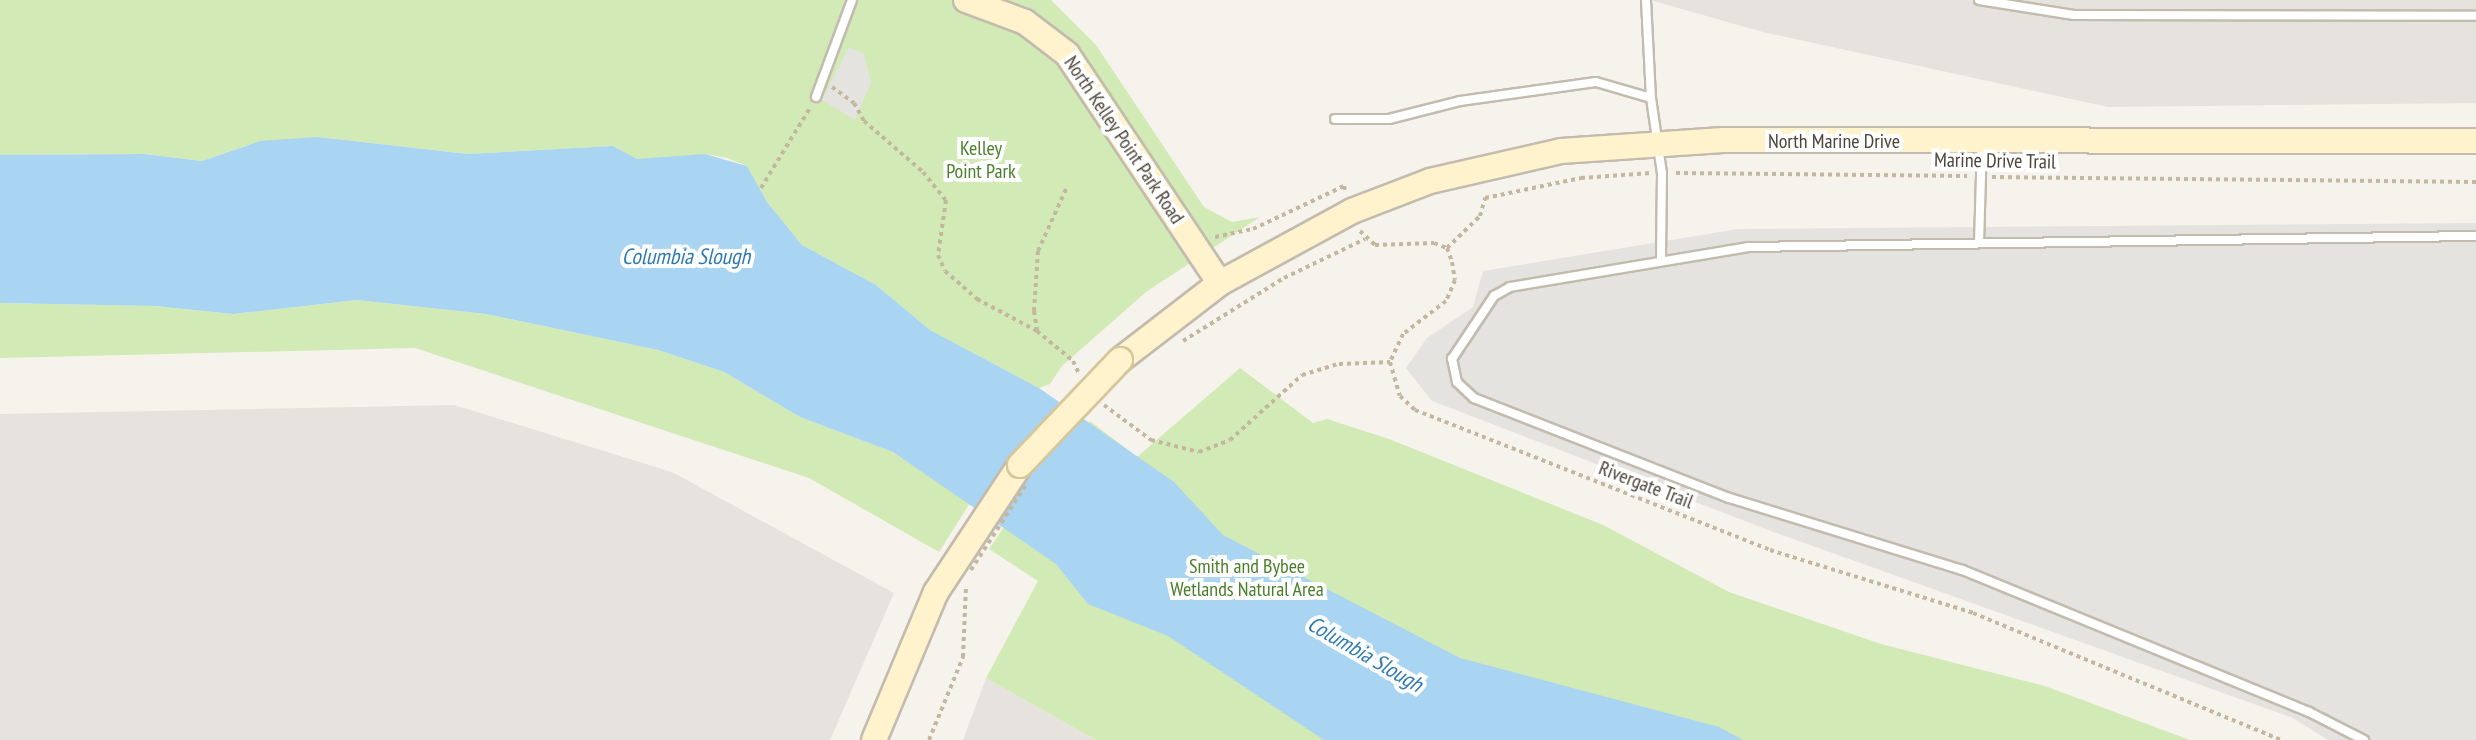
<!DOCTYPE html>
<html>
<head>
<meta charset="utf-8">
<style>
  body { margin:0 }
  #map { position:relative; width:2476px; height:740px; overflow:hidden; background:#f6f3ec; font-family:"PT Sans Narrow",sans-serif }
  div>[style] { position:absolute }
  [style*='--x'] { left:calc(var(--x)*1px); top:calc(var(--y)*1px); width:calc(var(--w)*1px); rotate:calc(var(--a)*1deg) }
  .industrial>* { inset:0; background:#e6e2dd }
  .green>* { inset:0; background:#d2eab5 }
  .parking>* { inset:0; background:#e5e3e0 }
  .water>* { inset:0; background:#a9d4f2 }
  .path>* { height:4px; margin-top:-2px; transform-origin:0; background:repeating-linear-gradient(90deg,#c4b79f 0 4px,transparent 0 8px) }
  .roads { filter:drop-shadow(2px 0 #c2bbae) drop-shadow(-2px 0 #c2bbae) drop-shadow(0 2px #c2bbae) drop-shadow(0 -2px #c2bbae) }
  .lane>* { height:8px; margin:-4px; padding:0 4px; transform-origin:4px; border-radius:4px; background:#fff }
  .secondary>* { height:24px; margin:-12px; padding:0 12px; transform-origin:12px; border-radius:12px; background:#fff3cd }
  .path-bridge>* { height:4px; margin-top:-2px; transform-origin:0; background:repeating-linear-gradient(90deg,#c4b79f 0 4px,transparent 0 8px) }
  .bridges { filter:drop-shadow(2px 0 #d6c79b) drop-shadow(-2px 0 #d6c79b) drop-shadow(0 2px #d6c79b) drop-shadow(0 -2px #d6c79b) }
  .secondary-bridge>* { height:24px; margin:-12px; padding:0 12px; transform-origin:12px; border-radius:12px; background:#fff3cd }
  span { translate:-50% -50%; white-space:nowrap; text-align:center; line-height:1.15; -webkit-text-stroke:8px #fff; paint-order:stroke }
  .street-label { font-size:20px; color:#4b4439 }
  .park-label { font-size:20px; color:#4a7f2a }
  .water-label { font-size:22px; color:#2e7ab2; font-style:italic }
</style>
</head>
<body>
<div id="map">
  <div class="industrial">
    <div style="clip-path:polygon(1650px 0,2476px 0,2476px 103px,2108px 107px,1763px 32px)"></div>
    <div style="clip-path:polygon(454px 405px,672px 472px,894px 593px,830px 740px,0 740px,0 414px)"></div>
    <div style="clip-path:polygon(986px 678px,1096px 740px,963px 740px)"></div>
  </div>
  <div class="green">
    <div style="clip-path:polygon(0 0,1051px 0,1096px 45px,1204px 207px,1232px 222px,1260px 217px,1146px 292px,1062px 366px,1050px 384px,1039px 388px,930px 330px,876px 285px,802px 245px,767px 202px,747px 166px,727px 158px,705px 154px,662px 161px,637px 159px,613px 146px,468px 154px,318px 137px,245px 146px,202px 161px,144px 154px,0 155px)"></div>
    <div style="clip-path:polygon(357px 300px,486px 314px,658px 350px,724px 372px,800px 417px,893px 452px,970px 503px,939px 552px,809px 478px,415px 348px,0 358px,0 303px,155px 306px,233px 314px)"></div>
    <div style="clip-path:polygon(1240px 368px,1313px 423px,1327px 419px,1389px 439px,1603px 525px,1729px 592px,1881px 644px,2045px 686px,2190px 740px,1096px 740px,986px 678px,1038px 581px,989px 549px,1015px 511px,1090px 421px,1137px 457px)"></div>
  </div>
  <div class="parking">
    <div style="clip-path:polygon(849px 47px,864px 54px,871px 83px,855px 120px,822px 100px)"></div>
    <div style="clip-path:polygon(2476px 223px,2476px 740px,2328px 740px,2293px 718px,1771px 531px,1432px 401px,1406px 368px,1427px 338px,1473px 307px,1483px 271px,1738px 229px)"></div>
  </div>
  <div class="water">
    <div style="clip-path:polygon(318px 137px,468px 154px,613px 146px,637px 159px,705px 154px,747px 166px,767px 202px,802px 245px,876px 285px,930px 330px,1039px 388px,1174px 482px,1223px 535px,1460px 658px,1719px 727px,1743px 740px,1324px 740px,1168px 636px,1088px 604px,1056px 564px,893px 452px,800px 417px,724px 372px,658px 350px,486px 314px,357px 300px,233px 314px,155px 306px,0 303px,0 155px,144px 154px,202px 161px,260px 141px)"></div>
  </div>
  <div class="path">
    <div style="--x:832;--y:87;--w:27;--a:36"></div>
    <div style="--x:854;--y:103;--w:21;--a:61"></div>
    <div style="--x:864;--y:121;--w:78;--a:40.8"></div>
    <div style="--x:923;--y:172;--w:36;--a:51"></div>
    <div style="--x:946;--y:200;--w:56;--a:98.3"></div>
    <div style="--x:938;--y:255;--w:17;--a:66"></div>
    <div style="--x:945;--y:271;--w:43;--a:41.2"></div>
    <div style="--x:977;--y:299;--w:68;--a:28.1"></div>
    <div style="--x:1676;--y:173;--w:291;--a:0.6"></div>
    <div style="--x:1992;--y:177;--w:484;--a:0.6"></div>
    <div style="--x:761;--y:188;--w:94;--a:-58.5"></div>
    <div style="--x:1066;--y:189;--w:68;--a:114.3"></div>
    <div style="--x:1038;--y:251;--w:60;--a:93.8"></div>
    <div style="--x:1034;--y:311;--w:20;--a:81"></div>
    <div style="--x:1037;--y:331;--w:47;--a:39.8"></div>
    <div style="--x:1073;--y:361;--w:14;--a:65"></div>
    <div style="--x:1360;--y:231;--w:21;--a:43"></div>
    <div style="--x:1375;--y:245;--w:59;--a:-1.9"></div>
    <div style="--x:1434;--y:243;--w:14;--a:21"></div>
    <div style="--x:1447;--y:248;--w:15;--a:70"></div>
    <div style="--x:1452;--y:262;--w:18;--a:81"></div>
    <div style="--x:1455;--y:280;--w:23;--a:113"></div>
    <div style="--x:1446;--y:301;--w:54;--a:142.5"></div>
    <div style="--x:1403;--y:334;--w:31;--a:115"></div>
    <div style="--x:1390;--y:362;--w:35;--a:74"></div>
    <div style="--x:1400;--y:396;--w:21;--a:43"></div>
    <div style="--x:1415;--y:410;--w:382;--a:21.5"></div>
    <div style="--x:1770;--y:550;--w:213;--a:17.2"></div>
    <div style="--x:1973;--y:613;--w:333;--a:22.4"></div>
    <div style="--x:1215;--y:237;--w:39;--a:-12"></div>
    <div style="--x:1253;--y:229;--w:101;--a:-25.3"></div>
    <div style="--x:1344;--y:186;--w:7;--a:74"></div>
    <div style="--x:1447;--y:248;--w:46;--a:-44.1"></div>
    <div style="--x:1480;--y:216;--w:19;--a:-74"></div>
    <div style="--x:1485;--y:198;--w:98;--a:-11.8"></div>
    <div style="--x:1581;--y:178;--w:70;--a:-4.1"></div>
    <div style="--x:1183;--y:341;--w:119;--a:-32"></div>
    <div style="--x:1284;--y:278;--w:90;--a:-25.7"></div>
    <div style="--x:1104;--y:405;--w:59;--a:36.7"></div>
    <div style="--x:1151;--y:440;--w:49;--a:14"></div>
    <div style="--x:1199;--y:452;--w:33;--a:-21"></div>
    <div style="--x:1230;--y:440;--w:97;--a:-42.1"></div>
    <div style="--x:1302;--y:375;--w:39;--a:-17"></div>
    <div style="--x:1339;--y:364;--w:51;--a:-2.2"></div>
    <div style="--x:929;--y:740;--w:90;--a:-67.7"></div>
    <div style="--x:963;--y:657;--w:71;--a:-87.6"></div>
  </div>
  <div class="roads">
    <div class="lane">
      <div style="--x:1646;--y:0;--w:98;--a:87.1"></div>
      <div style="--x:1651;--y:98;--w:76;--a:81.7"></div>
      <div style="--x:1662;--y:173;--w:88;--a:90.7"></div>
      <div style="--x:1979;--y:0;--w:96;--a:9"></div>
      <div style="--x:2074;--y:15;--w:402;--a:0.1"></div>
      <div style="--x:816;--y:97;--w:103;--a:-69.6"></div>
      <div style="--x:1335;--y:119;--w:54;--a:0"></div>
      <div style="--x:1389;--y:119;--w:73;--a:-14.2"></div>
      <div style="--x:1460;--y:101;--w:137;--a:-8"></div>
      <div style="--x:1596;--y:82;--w:57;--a:16.2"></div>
      <div style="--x:1979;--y:243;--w:100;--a:-88.3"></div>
      <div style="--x:2364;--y:740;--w:62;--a:-153"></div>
      <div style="--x:2309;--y:712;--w:375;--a:-157.7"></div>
      <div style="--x:1962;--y:570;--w:244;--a:-162.8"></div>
      <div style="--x:1729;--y:498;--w:274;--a:-158.6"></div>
      <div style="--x:1474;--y:398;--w:23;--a:-137"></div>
      <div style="--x:1457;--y:382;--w:24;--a:-102"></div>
      <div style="--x:1452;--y:359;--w:76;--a:-56.3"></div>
      <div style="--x:1494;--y:296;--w:18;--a:-29"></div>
      <div style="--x:1510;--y:287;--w:241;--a:-9.5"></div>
      <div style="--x:1748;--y:247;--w:728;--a:-0.87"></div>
    </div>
    <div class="secondary">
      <div style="--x:966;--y:0;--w:63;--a:20.4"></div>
      <div style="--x:1025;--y:22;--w:53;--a:37.3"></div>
      <div style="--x:1067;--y:54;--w:275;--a:56.3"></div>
      <div style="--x:1120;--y:360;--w:126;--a:-37.6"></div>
      <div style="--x:1220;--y:283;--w:150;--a:-28.6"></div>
      <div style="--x:1352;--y:211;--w:84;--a:-21"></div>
      <div style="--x:1430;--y:181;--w:134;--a:-12.9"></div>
      <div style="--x:1561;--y:151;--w:162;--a:-3.9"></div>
      <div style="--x:1723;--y:140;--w:753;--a:0.08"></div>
      <div style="--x:874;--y:740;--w:160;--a:-67.3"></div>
      <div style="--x:936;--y:592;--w:152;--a:-56.5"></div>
    </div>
  </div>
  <div class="path-bridge">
    <div style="--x:971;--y:570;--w:101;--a:-57.1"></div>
  </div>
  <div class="bridges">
    <div class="secondary-bridge">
      <div style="--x:1020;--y:465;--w:145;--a:-46.4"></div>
    </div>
  </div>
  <div class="street-label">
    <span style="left:1124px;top:140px;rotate:56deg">North Kelley Point Park Road</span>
    <span style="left:1834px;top:141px">North Marine Drive</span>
    <span style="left:1995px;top:161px;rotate:1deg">Marine Drive Trail</span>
    <span style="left:1646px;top:485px;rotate:21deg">Rivergate Trail</span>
  </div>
  <div class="park-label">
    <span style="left:981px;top:160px">Kelley<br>Point Park</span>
    <span style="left:1247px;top:578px">Smith and Bybee<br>Wetlands Natural Area</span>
  </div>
  <div class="water-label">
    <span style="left:686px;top:257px">Columbia Slough</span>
    <span style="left:1365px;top:654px;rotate:30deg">Columbia Slough</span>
  </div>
</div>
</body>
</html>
